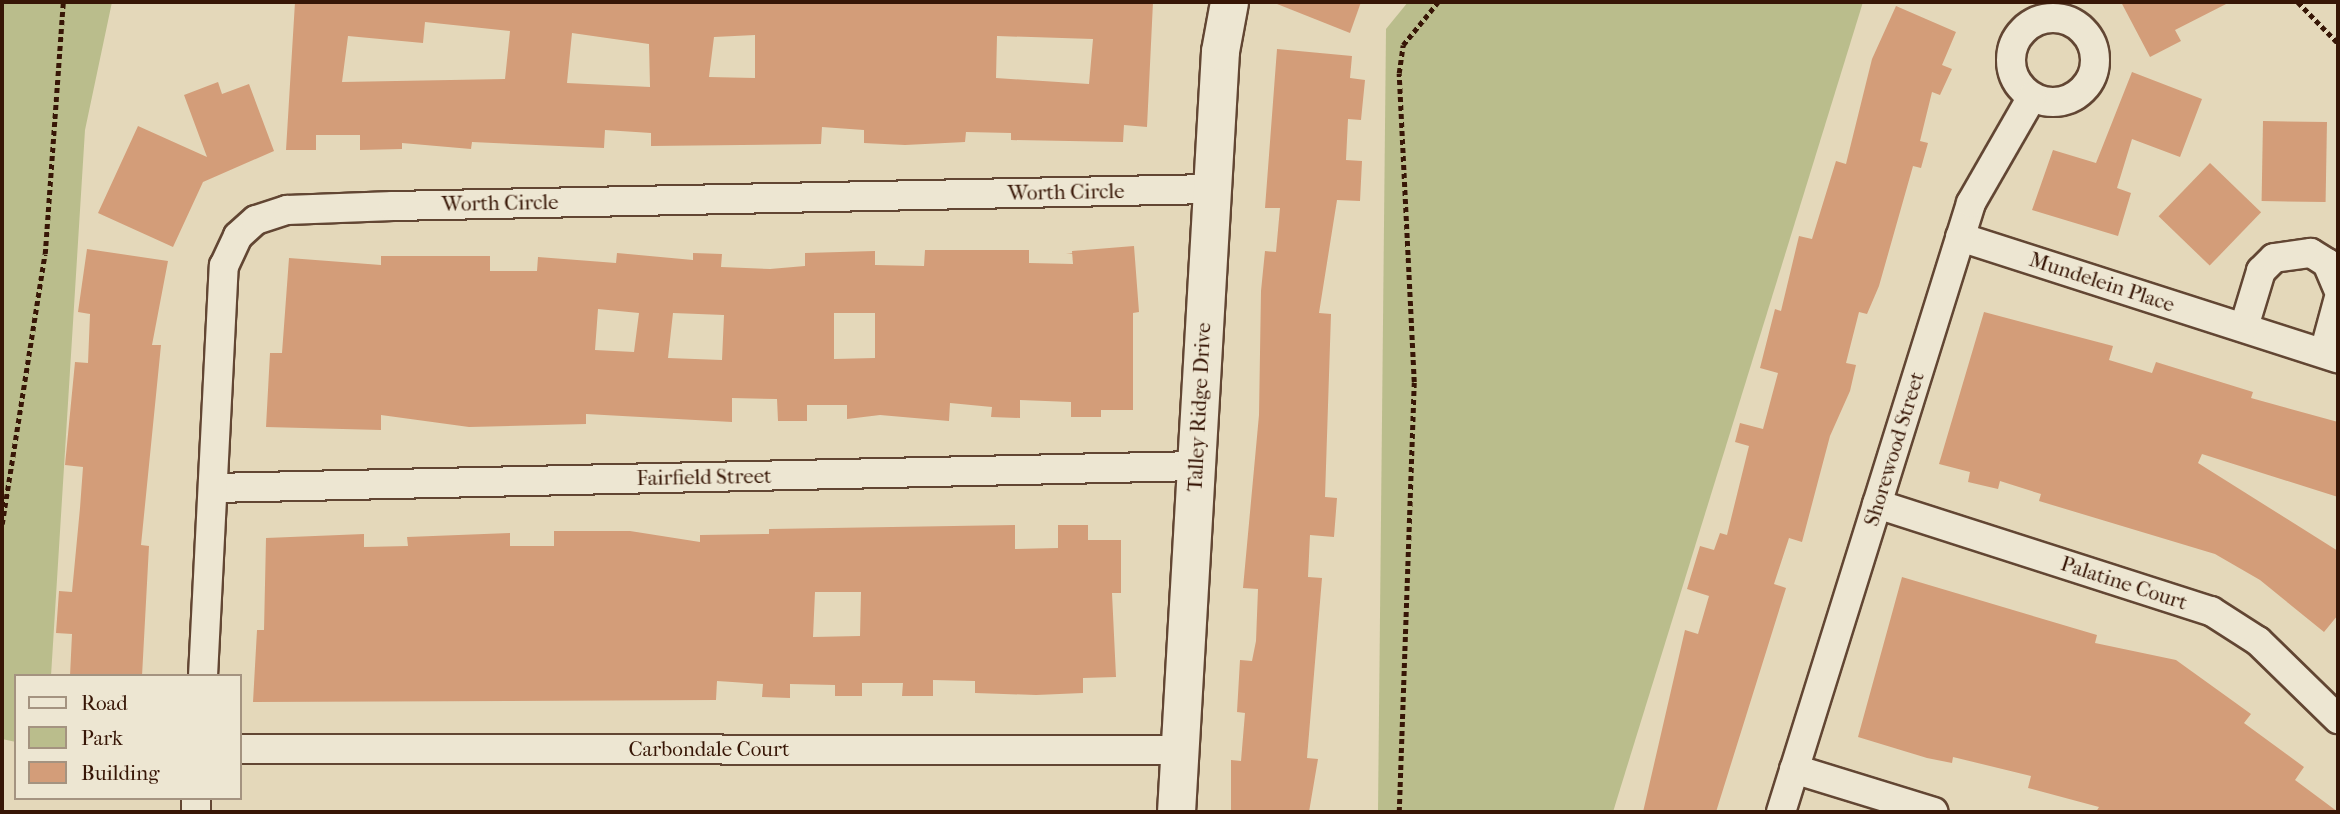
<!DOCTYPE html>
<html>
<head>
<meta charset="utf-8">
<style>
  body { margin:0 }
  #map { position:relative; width:2340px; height:814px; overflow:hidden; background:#e4d8ba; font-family:"IM FELL French Canon",serif }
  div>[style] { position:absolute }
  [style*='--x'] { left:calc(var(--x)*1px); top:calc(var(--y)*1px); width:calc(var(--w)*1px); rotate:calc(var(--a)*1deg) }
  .green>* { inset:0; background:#babd8c }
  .building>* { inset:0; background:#d39d79; transform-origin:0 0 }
  .path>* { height:4.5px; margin-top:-2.25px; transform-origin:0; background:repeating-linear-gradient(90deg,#371606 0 5px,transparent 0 8.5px) }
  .roads { filter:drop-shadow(2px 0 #624633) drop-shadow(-2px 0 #624633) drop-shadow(0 2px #624633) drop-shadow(0 -2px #624633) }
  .minor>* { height:28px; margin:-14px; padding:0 14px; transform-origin:14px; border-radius:14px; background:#ede6d2 }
  .minor>.ring { margin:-14px; padding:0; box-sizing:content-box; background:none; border:28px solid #ede6d2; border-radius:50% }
  .tertiary>* { height:37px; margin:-18.5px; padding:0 18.5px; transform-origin:18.5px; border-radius:18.5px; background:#ede6d2 }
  span { translate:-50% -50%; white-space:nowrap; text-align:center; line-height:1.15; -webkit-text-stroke:5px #ede6d2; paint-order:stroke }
  .street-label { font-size:21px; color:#371606 }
  .frame { position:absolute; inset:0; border:4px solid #371606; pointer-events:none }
  .legend { position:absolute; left:14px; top:674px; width:228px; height:126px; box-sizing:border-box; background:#ede6d2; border:2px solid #a49380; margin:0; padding:9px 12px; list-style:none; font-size:21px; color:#371606 }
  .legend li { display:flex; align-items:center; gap:14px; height:35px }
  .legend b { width:35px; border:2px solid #a49380 }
</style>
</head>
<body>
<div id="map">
  <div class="green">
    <div style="clip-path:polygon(2px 2px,112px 2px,85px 130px,51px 676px,16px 676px,16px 742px,2px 739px)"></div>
    <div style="clip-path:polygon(1408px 2px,1863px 2px,1613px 812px,1378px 812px,1386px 29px)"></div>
  </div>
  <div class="building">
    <div style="clip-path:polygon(evenodd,295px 2px,1153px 2px,1147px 127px,1124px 125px,1123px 142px,1011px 140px,1011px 133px,966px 132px,965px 142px,905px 145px,864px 143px,864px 130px,822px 127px,821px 144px,651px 146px,651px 133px,605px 130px,604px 148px,472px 142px,471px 149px,402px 143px,402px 149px,360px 150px,360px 135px,316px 135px,316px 150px,286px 150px,295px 2px,425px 22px,510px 31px,505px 79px,342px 82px,348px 36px,423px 43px,425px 22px,295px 2px,572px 33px,649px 44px,650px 87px,567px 83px,572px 33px,295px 2px,755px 35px,755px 78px,709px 77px,714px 37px,755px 35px,295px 2px,997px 36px,1093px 39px,1089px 84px,996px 78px,997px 36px)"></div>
    <div style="clip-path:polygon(1272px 2px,1361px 2px,1350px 33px)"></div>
    <div style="clip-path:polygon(2121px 2px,2230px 2px,2175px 30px,2181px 41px,2150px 57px)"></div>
    <div style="clip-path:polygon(1896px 6px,1956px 32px,1942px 65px,1952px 69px,1940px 95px,1932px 92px,1920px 141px,1928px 143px,1921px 168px,1913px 166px,1879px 286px,1867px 314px,1859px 312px,1846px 363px,1856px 365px,1850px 391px,1830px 436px,1802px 542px,1789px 538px,1774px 584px,1786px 588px,1716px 812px,1643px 812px,1685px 630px,1698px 634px,1709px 596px,1687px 589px,1700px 546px,1714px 550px,1720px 533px,1727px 535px,1749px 446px,1735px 442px,1740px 423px,1763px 429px,1778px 373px,1760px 368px,1775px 309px,1781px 311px,1799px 236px,1812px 239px,1836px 161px,1846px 164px,1872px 59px)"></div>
    <div style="clip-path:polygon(1277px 49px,1352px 56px,1350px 78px,1365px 80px,1361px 120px,1348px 119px,1346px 160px,1362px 161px,1360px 201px,1337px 200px,1319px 313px,1331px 314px,1325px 497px,1337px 498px,1334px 537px,1310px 535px,1308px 577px,1322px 578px,1307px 758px,1318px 759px,1309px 812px,1231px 812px,1231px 760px,1241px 761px,1245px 713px,1237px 712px,1240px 660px,1252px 661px,1256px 641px,1258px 589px,1243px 588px,1259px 415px,1261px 291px,1265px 251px,1276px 252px,1280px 208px,1265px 208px)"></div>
    <div style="clip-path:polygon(2132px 72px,2202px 99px,2180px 157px,2132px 139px,2117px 188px,2131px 193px,2118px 236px,2032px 210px,2053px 150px,2096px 163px)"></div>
    <div style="clip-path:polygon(218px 82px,222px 94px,249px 84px,274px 151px,203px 182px,173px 247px,98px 213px,138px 126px,207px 157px,184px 95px)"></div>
    <div style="left:2263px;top:121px;width:64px;height:80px;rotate:1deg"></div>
    <div style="left:2210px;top:163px;width:71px;height:74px;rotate:44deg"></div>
    <div style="clip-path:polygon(evenodd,1134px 246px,1139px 312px,1133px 313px,1133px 410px,1101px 410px,1101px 417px,1071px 417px,1071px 402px,1020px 400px,1020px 418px,991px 417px,992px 407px,950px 403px,949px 421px,880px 415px,847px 419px,847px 405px,807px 405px,807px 421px,778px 421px,777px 399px,732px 398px,732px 422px,586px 414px,586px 424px,469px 427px,381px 415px,381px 430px,266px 427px,270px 353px,282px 353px,289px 258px,381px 265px,381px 256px,490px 256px,490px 271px,537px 271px,538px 257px,616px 263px,617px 253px,693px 260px,693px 253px,722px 254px,721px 267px,770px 269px,805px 266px,805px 253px,875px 251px,875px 265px,924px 266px,925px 250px,1029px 250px,1029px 263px,1073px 264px,1072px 251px,1134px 246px,598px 309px,639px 313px,634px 352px,595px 350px,598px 309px,1134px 246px,673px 313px,724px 315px,722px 360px,668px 358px,673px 313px,1134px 246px,834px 313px,875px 313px,875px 358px,834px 359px,834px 313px)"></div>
    <div style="clip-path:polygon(87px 249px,168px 261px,152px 345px,161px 345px,141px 545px,149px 546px,142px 676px,70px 676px,72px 634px,56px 633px,59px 591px,72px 592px,80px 508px,83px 467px,65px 465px,75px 362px,88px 363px,90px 314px,78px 312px)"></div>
    <div style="clip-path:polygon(1984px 312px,2113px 346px,2109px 360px,2152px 373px,2156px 362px,2253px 392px,2251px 398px,2338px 422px,2338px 497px,2202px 454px,2198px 463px,2338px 551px,2338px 615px,2324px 632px,2260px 580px,2215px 554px,2039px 501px,2041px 494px,2000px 481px,1998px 489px,1968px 482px,1970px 472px,1939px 464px)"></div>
    <div style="clip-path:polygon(evenodd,1015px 525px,1015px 549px,1058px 548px,1058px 525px,1088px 525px,1088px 540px,1121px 540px,1121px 593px,1112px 593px,1116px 677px,1083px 678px,1083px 693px,1036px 695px,975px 693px,975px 681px,933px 680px,933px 696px,902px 696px,903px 683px,862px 683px,862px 696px,835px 696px,835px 685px,790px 684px,790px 698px,762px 697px,763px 684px,717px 681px,716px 700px,253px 702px,257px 630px,264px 630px,266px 538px,364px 534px,364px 547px,408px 546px,407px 537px,510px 533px,510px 546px,554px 546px,554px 531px,630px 531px,700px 542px,700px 535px,769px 534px,769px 529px,1015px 525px,815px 592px,861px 592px,860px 636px,813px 637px,815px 592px)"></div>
    <div style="clip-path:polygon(1902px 577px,2097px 635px,2095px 643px,2176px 660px,2251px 714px,2244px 723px,2304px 767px,2295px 780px,2338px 812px,2096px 812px,2099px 807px,2028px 788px,2031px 776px,1953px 757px,1952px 763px,1927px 758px,1858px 737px)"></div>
  </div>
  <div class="path">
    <div style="--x:2298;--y:2;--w:57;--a:45.7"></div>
    <div style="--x:2;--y:524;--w:273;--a:-81"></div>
    <div style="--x:45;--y:254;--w:253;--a:-85.9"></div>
    <div style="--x:1399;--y:812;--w:430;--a:-88"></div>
    <div style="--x:1414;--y:382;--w:309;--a:-92.8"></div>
    <div style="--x:1399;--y:73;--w:28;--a:-82"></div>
    <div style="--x:1403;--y:45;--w:55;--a:-50.9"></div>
  </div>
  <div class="roads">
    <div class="minor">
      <div class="ring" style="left:2011px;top:18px;width:56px;height:56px"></div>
      <div style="--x:1960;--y:237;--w:397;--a:17.8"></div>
      <div style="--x:2244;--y:327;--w:59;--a:-73.1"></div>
      <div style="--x:2261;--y:271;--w:18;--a:-45"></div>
      <div style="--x:2274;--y:258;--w:37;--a:-8"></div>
      <div style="--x:2311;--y:253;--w:19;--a:32"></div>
      <div style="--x:2327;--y:263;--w:28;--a:67"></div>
      <div style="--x:2324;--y:353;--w:54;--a:-74.9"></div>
      <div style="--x:213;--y:488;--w:982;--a:-1.28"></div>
      <div style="--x:1877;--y:504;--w:351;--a:17.8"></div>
      <div style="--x:2211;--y:611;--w:56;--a:32.6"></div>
      <div style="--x:2258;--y:641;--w:112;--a:44.3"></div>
      <div style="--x:203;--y:676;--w:411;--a:-87.1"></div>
      <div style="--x:224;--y:266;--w:33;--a:-65"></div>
      <div style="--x:238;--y:236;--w:24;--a:-42"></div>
      <div style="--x:256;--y:220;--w:33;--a:-18"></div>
      <div style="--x:287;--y:210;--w:106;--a:-2.2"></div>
      <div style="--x:393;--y:206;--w:819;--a:-1.19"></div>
      <div style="--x:240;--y:749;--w:938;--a:0.06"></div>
      <div style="--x:1794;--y:769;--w:146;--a:17.1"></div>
      <div style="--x:196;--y:812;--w:14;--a:-90"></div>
      <div style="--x:1781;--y:812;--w:638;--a:-72.67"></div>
      <div style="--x:1971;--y:203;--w:122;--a:-60.1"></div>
    </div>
    <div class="tertiary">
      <div style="--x:1176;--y:812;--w:762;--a:-86.69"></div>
      <div style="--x:1220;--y:51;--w:50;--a:-79.6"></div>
    </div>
  </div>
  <div class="street-label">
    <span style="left:1066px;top:192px;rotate:-1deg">Worth Circle</span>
    <span style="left:500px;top:203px;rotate:-1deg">Worth Circle</span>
    <span style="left:2102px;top:282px;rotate:18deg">Mundelein Place</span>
    <span style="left:1199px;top:407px;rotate:-87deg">Talley Ridge Drive</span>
    <span style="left:1894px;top:449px;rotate:-73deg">Shorewood Street</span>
    <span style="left:704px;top:477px;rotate:-1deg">Fairfield Street</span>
    <span style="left:2124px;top:583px;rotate:18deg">Palatine Court</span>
    <span style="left:709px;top:749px">Carbondale Court</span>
  </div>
  <div class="frame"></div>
  <ul class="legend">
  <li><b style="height:9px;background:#ede6d2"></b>Road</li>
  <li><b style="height:19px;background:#babd8c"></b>Park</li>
  <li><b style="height:19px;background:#d39d79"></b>Building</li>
  </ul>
</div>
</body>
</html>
